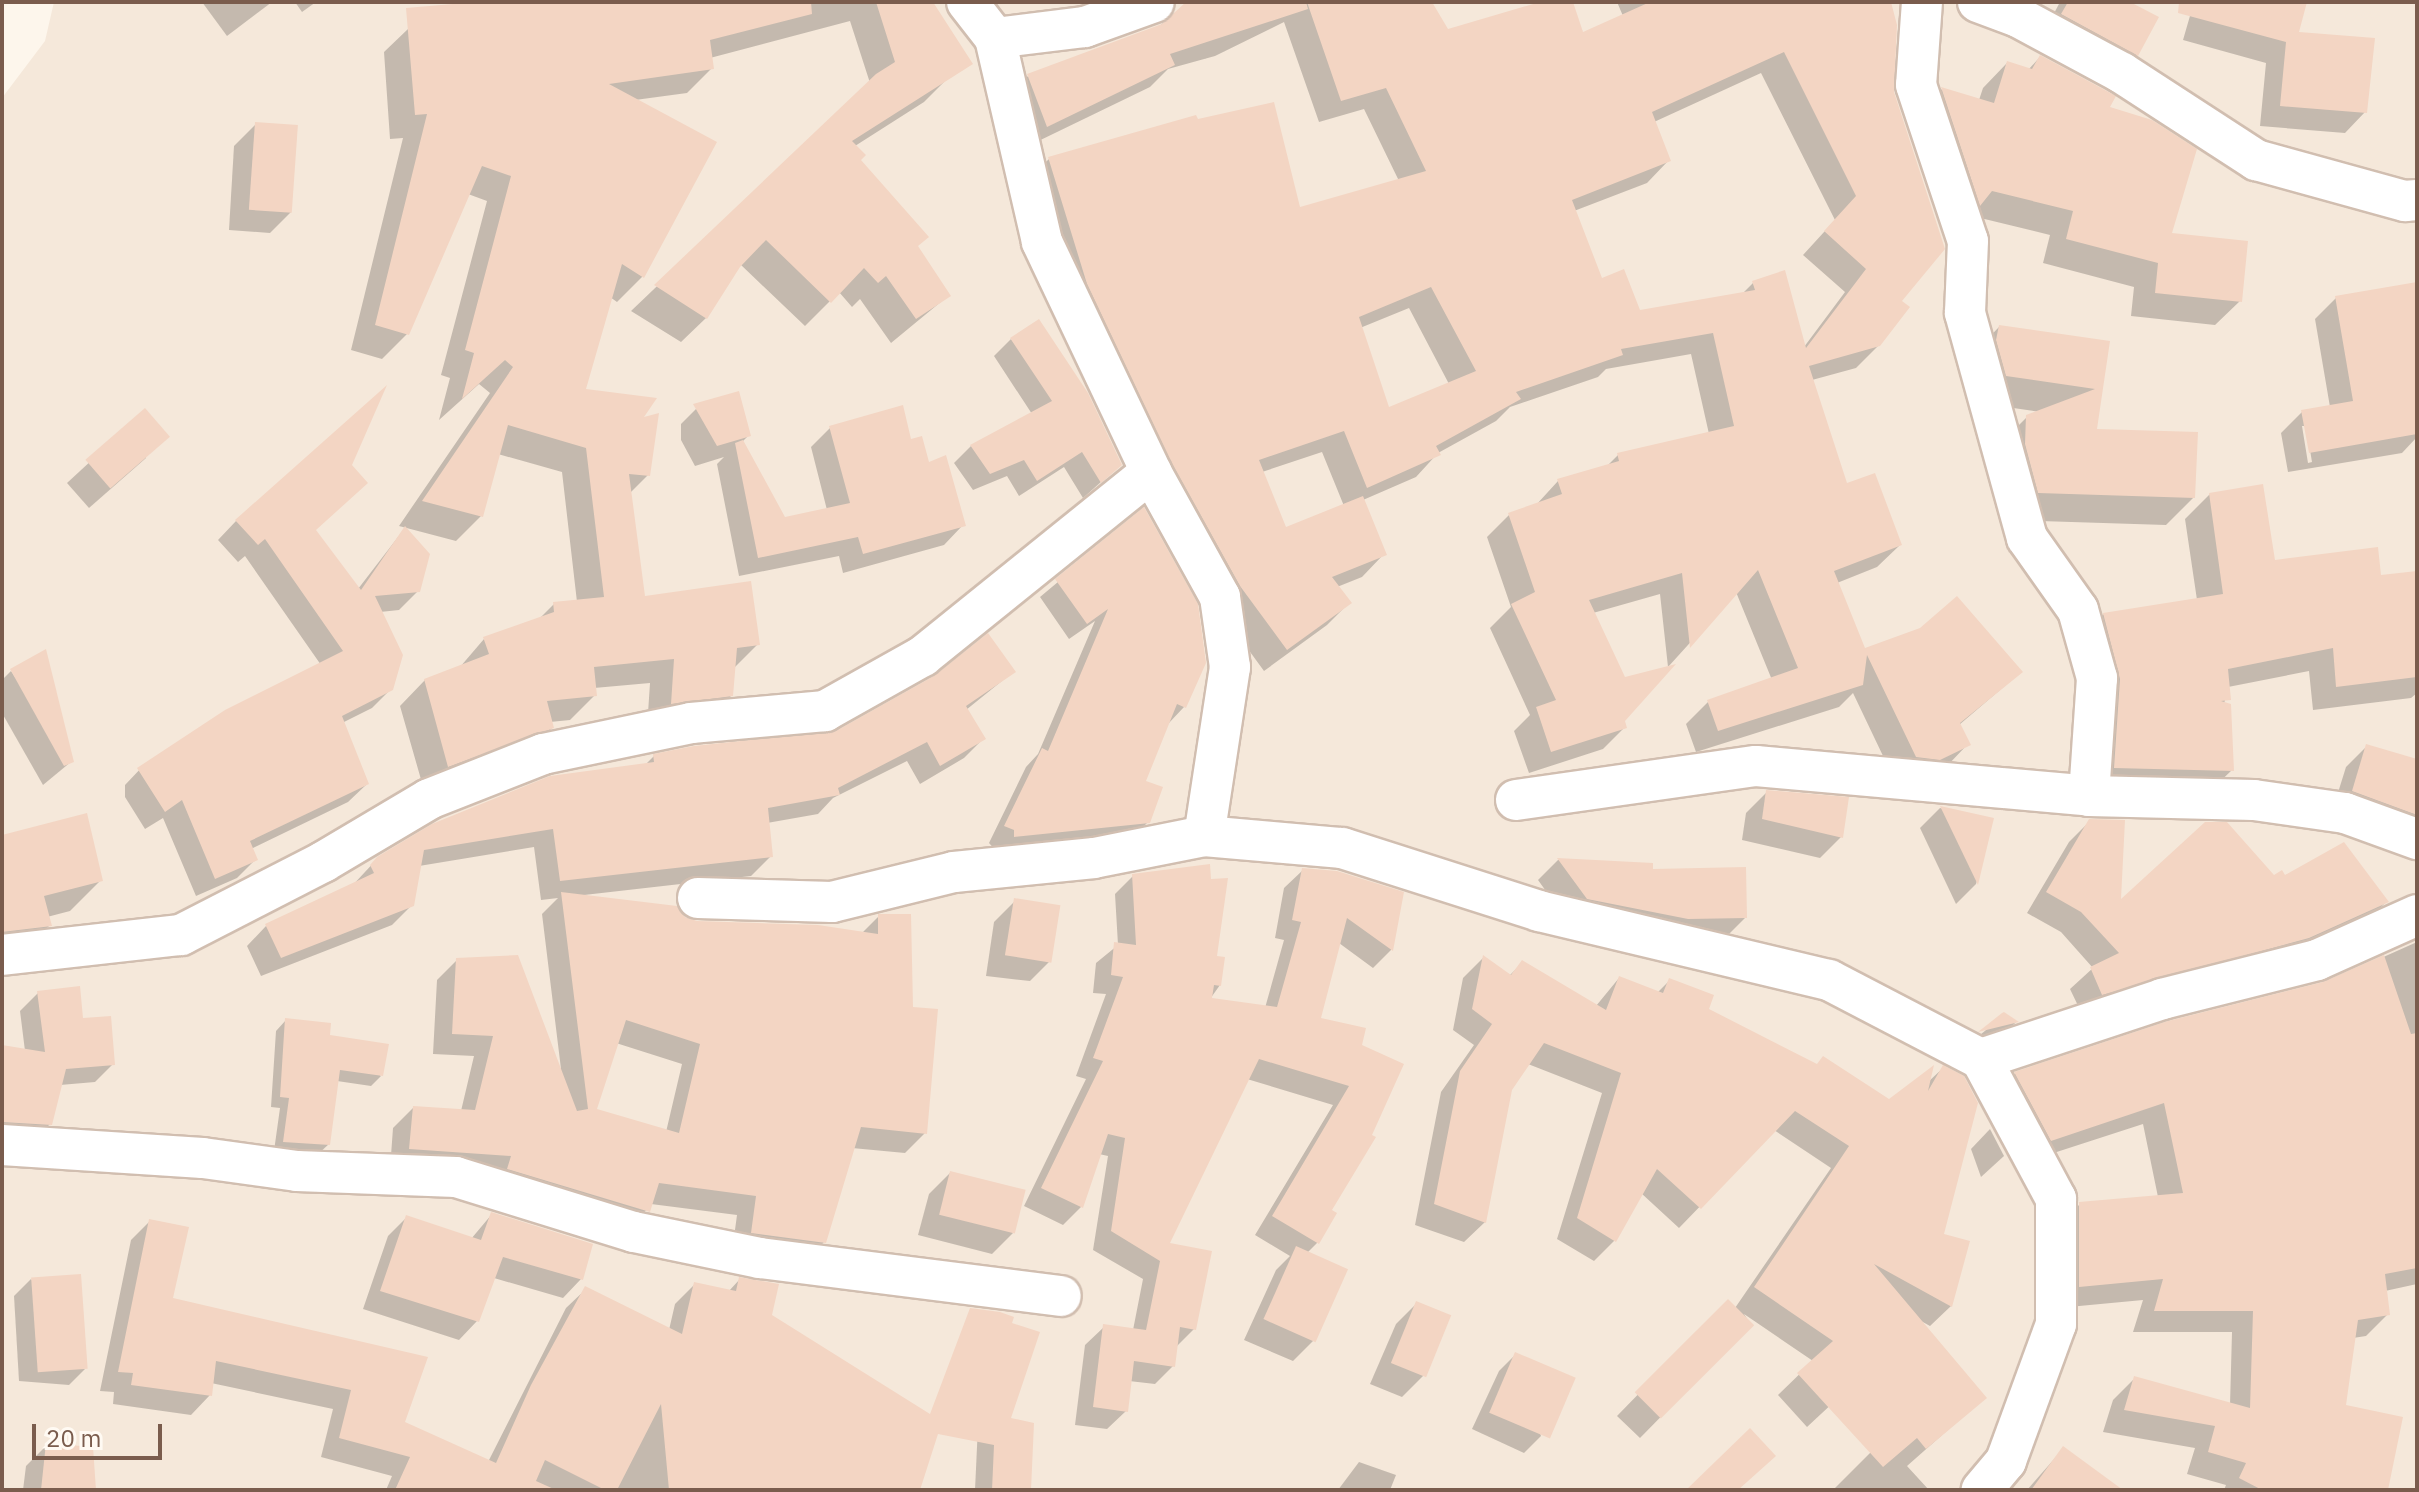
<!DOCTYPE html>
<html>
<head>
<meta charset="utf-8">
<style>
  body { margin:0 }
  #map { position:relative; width:2419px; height:1492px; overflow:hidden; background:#fdf6ec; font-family:"IBM Plex Sans",sans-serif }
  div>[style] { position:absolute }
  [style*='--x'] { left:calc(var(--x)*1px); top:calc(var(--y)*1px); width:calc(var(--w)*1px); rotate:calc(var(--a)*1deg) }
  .residential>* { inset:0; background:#f5e8da }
  .shadow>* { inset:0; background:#0003 }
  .building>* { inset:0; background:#f3d5c3; transform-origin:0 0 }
  .roads { filter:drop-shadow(2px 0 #d1beb0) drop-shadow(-2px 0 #d1beb0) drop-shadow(0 2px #d1beb0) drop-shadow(0 -2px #d1beb0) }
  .street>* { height:40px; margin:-20px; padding:0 20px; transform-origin:20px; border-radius:20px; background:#fff }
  span { translate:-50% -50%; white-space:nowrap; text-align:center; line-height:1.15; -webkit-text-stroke:8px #fffaf3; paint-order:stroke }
  .frame { position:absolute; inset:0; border:4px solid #7a5c4d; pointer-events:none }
  .scale { position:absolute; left:32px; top:1424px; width:130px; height:36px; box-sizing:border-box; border:4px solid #7a5c4d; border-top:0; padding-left:10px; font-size:24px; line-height:28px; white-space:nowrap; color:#7a5c4d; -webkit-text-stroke:6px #fffaf3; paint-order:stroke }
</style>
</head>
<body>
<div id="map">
  <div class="residential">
    <div style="clip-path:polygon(54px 2px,2417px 2px,2417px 1490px,2px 1490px,2px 98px,45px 41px)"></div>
  </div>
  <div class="shadow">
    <div style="clip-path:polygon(202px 2px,272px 2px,227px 36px)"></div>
    <div style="clip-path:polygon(295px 2px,316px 2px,302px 12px)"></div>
    <div style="clip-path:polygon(500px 2px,925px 2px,949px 77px,924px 102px,855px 146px,858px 160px,948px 296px,891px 343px,860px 299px,852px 307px,839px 292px,805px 326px,740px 264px,706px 318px,681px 342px,631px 311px,870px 83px,850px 21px,710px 58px,712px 68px,687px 93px,635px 100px,715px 143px,642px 277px,617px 302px,610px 297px,584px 391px,640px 421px,648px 475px,629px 494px,643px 598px,758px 644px,734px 668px,732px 695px,706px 720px,647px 728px,650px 683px,594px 688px,595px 695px,570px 720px,550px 722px,552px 728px,527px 753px,424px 790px,400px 706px,425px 680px,460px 667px,484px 639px,538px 620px,554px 604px,577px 602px,562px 472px,498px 454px,481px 516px,456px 541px,399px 526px,490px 393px,479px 384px,439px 420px,450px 378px,441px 375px,487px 201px,468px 194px,407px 334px,382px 359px,351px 350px,403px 138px,390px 139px,384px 52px,408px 29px)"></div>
    <div style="clip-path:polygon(evenodd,1189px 2px,1430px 2px,1450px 37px,1547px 2px,1571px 2px,1582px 35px,1623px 16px,1617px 2px,1889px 2px,1899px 301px,1879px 345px,1856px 368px,1812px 380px,1846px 486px,1900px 545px,1877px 567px,1837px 583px,1864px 650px,2021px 672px,1959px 725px,1968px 744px,1946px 767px,1894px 779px,1853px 693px,1839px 707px,1696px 752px,1686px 724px,1708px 702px,1772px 680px,1736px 592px,1668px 667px,1660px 594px,1593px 613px,1625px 727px,1603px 749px,1529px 773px,1514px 731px,1530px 715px,1490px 628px,1511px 607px,1487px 537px,1509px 515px,1536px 505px,1558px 481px,1607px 466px,1618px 455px,1709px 434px,1691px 354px,1606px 369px,1598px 377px,1510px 407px,1496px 421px,1438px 453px,1416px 477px,1363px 500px,1384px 554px,1362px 577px,1337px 587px,1349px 603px,1327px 625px,1264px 671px,1218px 608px,1026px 181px,1049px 159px,1195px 118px,1298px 209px,1399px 181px,1364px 109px,1319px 122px,1284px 22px,1215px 56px,1168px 69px,1150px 87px,1024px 148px,1006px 98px,1028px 76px,1157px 28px,1189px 2px,1761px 73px,1835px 220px,1803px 255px,1845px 292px,1804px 347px,1753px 283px,1741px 295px,1639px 312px,1601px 280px,1574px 211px,1647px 183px,1669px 160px,1654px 122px,1761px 73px,1189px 2px,1409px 308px,1449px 384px,1388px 410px,1360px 328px,1409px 308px,1189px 2px,1322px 452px,1344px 506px,1285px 529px,1262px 472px,1322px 452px)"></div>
    <div style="clip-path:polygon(2060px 2px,2126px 2px,2136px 55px,2115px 76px,2042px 36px)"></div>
    <div style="clip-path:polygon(2194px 2px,2305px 2px,2296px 34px,2365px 112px,2345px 133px,2260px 126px,2266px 63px,2183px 40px)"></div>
    <div style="clip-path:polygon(2040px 57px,2107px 109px,2169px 234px,2240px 301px,2215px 325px,2131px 316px,2134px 287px,2043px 263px,2050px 235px,1968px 215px,1918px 113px,1942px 89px,1979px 100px,1983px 88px,2007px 63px,2028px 70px)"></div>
    <div style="clip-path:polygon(256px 124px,291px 212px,270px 233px,229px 230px,234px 146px)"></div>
    <div style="clip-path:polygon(evenodd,2336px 298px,2417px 301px,2417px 437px,2402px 453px,2288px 472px,2281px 433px,2302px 412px,2330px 407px,2315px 319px,2336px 298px,2302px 426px,2306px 426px,2312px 462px,2308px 463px,2302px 426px)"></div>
    <div style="clip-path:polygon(1999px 327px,2107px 343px,2094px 431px,2194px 497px,2166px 525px,2011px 520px,1999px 445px,2027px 417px,2040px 412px,1979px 403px,1972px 355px)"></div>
    <div style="clip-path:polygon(1011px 339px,1120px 465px,1083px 498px,1064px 467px,1019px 496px,1007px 476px,973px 490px,954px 463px,971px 446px,1032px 414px,994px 356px)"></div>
    <div style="clip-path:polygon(702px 403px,749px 435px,742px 442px,784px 519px,827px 510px,811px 447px,830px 428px,910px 441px,963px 525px,944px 545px,843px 573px,839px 556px,739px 576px,717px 464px,724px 457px,695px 466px,681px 440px,681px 424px)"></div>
    <div style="clip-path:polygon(145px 411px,146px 458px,89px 508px,67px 483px)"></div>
    <div style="clip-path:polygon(2210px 494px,2273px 562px,2379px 577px,2417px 573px,2417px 693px,2411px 698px,2313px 710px,2309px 671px,2228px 687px,2224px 704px,2232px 770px,2207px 794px,2091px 791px,2080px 639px,2104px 614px,2197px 600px,2185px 519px)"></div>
    <div style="clip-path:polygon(1144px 510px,1184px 707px,1168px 724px,1143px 782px,1148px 822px,1131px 839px,998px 853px,989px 843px,1026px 767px,1038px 754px,1095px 621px,1069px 639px,1040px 597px)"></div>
    <div style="clip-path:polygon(236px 521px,314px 531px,358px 589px,405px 528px,418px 591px,399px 610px,380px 612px,391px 689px,372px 708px,342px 723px,367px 784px,348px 802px,251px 849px,256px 859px,237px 878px,196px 896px,163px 818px,145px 829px,125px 797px,125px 785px,144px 765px,321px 665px,245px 556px,238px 562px,218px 540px)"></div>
    <div style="clip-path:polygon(11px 671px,72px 761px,43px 785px,2px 713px,2px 680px)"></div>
    <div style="clip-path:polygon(evenodd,1013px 672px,966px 710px,983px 739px,964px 758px,920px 784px,907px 761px,833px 798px,818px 814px,767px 823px,771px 856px,751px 876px,584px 895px,697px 923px,862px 933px,879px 916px,911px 1009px,925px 1133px,905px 1153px,852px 1148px,824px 1242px,804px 1262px,732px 1252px,737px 1215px,651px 1204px,629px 1231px,390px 1169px,393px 1128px,413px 1108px,461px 1111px,474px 1056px,433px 1054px,437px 980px,457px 960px,561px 1069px,542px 914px,558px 898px,541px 900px,534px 847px,419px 866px,412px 905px,392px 925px,261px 976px,247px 946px,266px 926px,351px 887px,378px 858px,645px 765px,654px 756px,836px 733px,1013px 672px,616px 1043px,682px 1064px,666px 1132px,595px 1111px,616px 1043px)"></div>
    <div style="clip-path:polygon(2367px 746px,2417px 761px,2417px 847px,2332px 812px,2346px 767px)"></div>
    <div style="clip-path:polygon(1767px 792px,1841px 837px,1820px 858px,1742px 840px,1746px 813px)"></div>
    <div style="clip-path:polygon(1940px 808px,1992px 820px,1976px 884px,1956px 904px,1920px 828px)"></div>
    <div style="clip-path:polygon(2090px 821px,2118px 903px,2273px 877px,2386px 902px,2366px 922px,2287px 958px,2082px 1014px,2070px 989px,2093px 968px,2061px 932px,2027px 913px,2069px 842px)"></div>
    <div style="clip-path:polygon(2px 837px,101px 880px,70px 911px,47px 917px,49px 926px,18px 957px,2px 959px)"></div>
    <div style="clip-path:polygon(1558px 860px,1651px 865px,1651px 871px,1745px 918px,1724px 939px,1566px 919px,1538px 880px)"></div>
    <div style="clip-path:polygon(1303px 870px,1402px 894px,1391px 950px,1373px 968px,1339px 943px,1318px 1019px,1364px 1029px,1329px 1211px,1317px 1243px,1307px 1253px,1314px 1340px,1293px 1361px,1244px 1340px,1276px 1270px,1290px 1256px,1255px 1235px,1333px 1105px,1247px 1079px,1167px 1245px,1194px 1329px,1175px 1348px,1173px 1366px,1155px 1384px,1129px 1381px,1126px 1411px,1107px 1429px,1075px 1425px,1085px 1345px,1104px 1327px,1133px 1330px,1143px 1279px,1093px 1250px,1108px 1156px,1099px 1154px,1081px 1207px,1063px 1225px,1024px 1206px,1086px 1079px,1076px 1076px,1106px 994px,1093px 993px,1096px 963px,1118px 945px,1115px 894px,1133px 876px,1215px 957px,1220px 985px,1210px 999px,1265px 1008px,1284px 940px,1275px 938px,1284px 888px)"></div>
    <div style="clip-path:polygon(1015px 901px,1051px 960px,1030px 981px,986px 976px,994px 922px)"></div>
    <div style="clip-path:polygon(2417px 942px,2417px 1284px,2385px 1291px,2388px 1314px,2366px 1336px,2353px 1338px,2344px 1407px,2386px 1490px,2224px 1490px,2226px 1485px,2187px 1474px,2195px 1448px,2103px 1432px,2113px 1400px,2135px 1378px,2230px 1405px,2232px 1332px,2133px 1332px,2143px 1300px,2058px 1308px,2058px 1226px,2080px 1204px,2158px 1197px,2143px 1124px,2029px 1161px,1994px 1096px,2015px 1074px,2323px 984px)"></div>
    <div style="clip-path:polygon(1483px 958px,1509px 976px,1522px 963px,1596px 1006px,1619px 978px,1657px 993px,1670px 980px,1706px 1010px,1889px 1102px,1927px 1083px,1943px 1068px,1941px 1236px,1968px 1242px,1951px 1306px,1930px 1326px,1921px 1321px,1807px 1427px,1778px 1395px,1813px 1361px,1744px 1314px,1751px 1325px,1640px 1438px,1617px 1416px,1728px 1302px,1735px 1308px,1831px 1168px,1774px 1130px,1679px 1228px,1641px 1193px,1614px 1241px,1594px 1261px,1557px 1239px,1602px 1093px,1528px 1064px,1510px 1090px,1485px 1222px,1464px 1242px,1415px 1225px,1441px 1092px,1474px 1045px,1453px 1030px,1463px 978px)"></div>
    <div style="clip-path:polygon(38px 993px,82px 1021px,113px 1064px,95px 1082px,60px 1085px,50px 1124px,32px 1142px,2px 1139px,2px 1047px,25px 1051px,20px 1011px)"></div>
    <div style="clip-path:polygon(2004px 1015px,2016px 1022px,1996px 1043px,1962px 1050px)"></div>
    <div style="clip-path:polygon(286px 1020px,328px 1036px,381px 1076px,371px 1086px,337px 1081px,329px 1144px,318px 1154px,274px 1151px,280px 1108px,271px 1107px,276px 1031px)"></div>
    <div style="clip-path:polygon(1990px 1129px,2004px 1156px,1981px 1177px,1971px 1149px)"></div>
    <div style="clip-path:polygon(950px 1173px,1013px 1233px,992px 1254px,918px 1235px,929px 1194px)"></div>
    <div style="clip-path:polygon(492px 1214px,581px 1279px,563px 1298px,494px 1278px,477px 1321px,459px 1340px,363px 1309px,388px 1236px,406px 1218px,471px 1239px)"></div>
    <div style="clip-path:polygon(150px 1221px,171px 1299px,426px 1358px,402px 1423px,488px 1462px,566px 1308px,586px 1289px,669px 1330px,675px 1304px,695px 1284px,728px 1292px,740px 1279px,917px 1490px,386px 1490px,392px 1476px,321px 1457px,333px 1409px,211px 1383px,210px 1395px,191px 1415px,113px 1404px,114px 1392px,100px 1391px,131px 1240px)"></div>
    <div style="clip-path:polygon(31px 1279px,85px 1369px,69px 1385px,19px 1381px,14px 1296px)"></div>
    <div style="clip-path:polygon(1417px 1303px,1423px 1376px,1402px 1397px,1370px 1384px,1396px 1324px)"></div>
    <div style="clip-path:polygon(982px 1339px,1029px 1490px,975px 1490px)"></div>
    <div style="clip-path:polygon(1516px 1354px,1541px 1436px,1524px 1453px,1472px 1429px,1499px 1371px)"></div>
    <div style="clip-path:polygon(1954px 1369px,1984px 1398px,1907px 1466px,1929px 1490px,1833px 1490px)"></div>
    <div style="clip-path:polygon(47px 1445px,94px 1490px,23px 1490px,26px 1466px)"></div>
    <div style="clip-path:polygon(2063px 1449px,2119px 1490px,2027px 1490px)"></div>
    <div style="clip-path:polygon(1359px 1462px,1396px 1475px,1390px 1490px,1338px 1490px)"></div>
  </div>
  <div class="building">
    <div style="clip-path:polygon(476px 2px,811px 2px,812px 14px,710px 40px,714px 69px,609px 84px,717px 142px,644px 278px,622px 264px,586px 389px,657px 398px,644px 417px,659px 413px,650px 476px,629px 474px,645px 596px,751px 581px,760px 645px,737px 648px,733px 696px,671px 704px,674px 659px,594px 667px,597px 696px,547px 701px,554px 728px,448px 767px,424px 679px,489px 654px,483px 637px,554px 612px,553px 602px,604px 597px,586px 448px,508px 425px,483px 517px,422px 501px,513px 367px,505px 360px,462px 399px,474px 353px,465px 350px,511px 176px,482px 166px,409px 335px,375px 325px,427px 114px,415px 115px,406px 8px)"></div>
    <div style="clip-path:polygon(876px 2px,933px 2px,973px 64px,852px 141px,866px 155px,861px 160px,929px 237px,918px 246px,951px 296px,916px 319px,886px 276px,878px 283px,864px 268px,831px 303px,766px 240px,740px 267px,707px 319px,654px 285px,876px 74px,895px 62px)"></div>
    <div style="clip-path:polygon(1186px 2px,1306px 2px,1308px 9px,1170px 54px,1175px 65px,1047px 127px,1027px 74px,1162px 24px)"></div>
    <div style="clip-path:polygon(evenodd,1307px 2px,1432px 2px,1448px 29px,1540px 2px,1573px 2px,1583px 32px,1650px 2px,1891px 2px,1897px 25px,1894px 92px,1945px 249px,1902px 301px,1910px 307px,1880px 346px,1809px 366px,1847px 483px,1875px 473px,1902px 545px,1834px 571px,1865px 648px,1920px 628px,1957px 596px,2023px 672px,1960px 723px,1971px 745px,1940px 760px,1916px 757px,1867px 655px,1863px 685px,1718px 731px,1707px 700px,1798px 668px,1758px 570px,1690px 648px,1682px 573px,1589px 600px,1625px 677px,1676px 664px,1625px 721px,1627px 728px,1551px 752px,1536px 707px,1556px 700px,1511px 604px,1535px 592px,1508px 513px,1562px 494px,1557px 479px,1619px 461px,1617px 453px,1734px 426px,1713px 333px,1621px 349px,1623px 355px,1516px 392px,1521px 399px,1436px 446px,1441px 455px,1367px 488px,1344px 431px,1259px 460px,1286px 527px,1363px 496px,1387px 555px,1332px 577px,1352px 603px,1287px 650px,1240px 586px,1171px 462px,1087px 284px,1048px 157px,1196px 115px,1198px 119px,1274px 102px,1300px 207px,1426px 171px,1386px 88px,1341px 101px,1307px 2px,1784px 52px,1856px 196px,1824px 231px,1866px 269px,1806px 348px,1785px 270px,1752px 281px,1755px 290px,1640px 310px,1624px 269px,1602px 278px,1572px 200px,1671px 161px,1652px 112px,1784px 52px,1307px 2px,1431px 287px,1476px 371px,1389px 407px,1359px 317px,1431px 287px)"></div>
    <div style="clip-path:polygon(2068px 2px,2130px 2px,2159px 17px,2138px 56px,2061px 14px)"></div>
    <div style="clip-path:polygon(2179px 2px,2307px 2px,2299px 32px,2375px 38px,2367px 113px,2280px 106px,2286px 42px,2178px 13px)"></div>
    <div style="clip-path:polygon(2040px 55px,2116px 96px,2110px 107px,2152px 120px,2197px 149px,2172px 233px,2248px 241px,2242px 302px,2155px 293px,2158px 263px,2066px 239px,2073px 211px,1992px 191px,1980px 206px,1941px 87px,1994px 103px,2007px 61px,2032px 69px)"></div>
    <div style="left:255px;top:122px;width:43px;height:88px;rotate:4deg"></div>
    <div style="clip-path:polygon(2417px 282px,2417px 434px,2309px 453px,2301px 410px,2353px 401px,2335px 296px)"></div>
    <div style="clip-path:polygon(1039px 319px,1088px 393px,1122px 465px,1101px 483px,1082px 452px,1037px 481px,1024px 460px,990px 474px,970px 445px,1052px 401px,1010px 338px)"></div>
    <div style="clip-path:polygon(1999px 325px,2110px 341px,2097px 429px,2198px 432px,2195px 498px,2038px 493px,2025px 444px,2026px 415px,2095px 389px,2006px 376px,1996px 340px)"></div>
    <div style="clip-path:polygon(387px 385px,352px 465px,368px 483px,316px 530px,361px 590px,405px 526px,430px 554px,420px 592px,375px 596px,403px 655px,393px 690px,342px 716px,369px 784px,250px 841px,258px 860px,215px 879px,182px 800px,165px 812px,137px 768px,225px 710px,343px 651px,265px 539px,258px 545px,235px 520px)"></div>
    <div style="clip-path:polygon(739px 391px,751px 436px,717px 446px,693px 404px)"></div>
    <div style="clip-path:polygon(903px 405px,911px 439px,922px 436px,929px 462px,946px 455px,966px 526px,863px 554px,858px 537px,758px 558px,735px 443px,743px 440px,785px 517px,850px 503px,829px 426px)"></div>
    <div style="left:145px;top:408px;width:38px;height:79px;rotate:49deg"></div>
    <div style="clip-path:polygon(2263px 484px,2275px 560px,2378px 547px,2381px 575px,2417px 571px,2417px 677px,2336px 687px,2333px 648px,2228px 669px,2231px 700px,2221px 701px,2231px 704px,2234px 771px,2114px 768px,2120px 679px,2103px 613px,2223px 594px,2209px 493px)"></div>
    <div style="clip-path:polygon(1144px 507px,1198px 604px,1206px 663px,1186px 708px,1177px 704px,1146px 781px,1163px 787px,1150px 823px,1014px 837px,1014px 830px,1004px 826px,1042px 748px,1048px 751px,1108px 609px,1087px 624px,1055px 579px)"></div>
    <div style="clip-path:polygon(988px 633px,1016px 672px,966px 706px,986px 739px,940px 766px,927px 742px,838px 788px,840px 795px,768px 808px,773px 857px,560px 881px,553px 829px,424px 850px,414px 906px,281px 958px,265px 924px,374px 873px,370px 865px,377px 857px,432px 824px,550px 776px,654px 762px,653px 754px,694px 746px,836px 731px,934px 676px)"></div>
    <div style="clip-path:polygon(46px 649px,74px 762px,64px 766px,10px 669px)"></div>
    <div style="clip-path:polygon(2366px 744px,2417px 759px,2417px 815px,2352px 791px)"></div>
    <div style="clip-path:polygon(1766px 790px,1849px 797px,1843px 838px,1762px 819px)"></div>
    <div style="clip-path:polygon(1940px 806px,1994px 818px,1978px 885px)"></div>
    <div style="clip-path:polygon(87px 813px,103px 881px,44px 896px,52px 926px,2px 932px,2px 835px)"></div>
    <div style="clip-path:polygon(2089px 819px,2125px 820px,2121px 899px,2205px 822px,2227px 822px,2274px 875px,2282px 870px,2285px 875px,2344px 842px,2389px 902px,2309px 938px,2102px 995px,2090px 967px,2119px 953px,2081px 912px,2046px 892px)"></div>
    <div style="clip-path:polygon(1557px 858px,1653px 863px,1653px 869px,1746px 867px,1747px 918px,1688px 919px,1587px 899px)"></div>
    <div style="clip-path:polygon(1210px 864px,1211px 879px,1228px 878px,1217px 956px,1225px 957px,1221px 986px,1214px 985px,1212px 998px,1277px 1007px,1301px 922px,1292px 920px,1302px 868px,1337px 871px,1404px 892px,1393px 951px,1347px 918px,1321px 1018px,1366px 1028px,1362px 1045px,1404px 1064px,1372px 1135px,1376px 1137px,1332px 1210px,1337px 1213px,1319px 1244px,1272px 1216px,1349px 1086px,1259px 1059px,1170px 1243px,1212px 1251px,1196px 1330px,1180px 1327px,1175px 1367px,1134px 1361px,1128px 1412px,1093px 1407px,1103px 1324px,1146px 1330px,1160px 1261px,1111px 1231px,1125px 1138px,1108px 1134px,1083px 1208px,1041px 1188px,1103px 1061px,1093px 1058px,1123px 977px,1111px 975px,1114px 942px,1136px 945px,1132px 874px)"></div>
    <div style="clip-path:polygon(evenodd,561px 892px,677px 906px,685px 917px,697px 921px,818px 925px,878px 934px,878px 914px,911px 914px,913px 1007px,938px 1009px,927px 1134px,861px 1127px,826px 1243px,751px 1233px,756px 1196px,659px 1183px,650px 1212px,507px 1169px,511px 1156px,409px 1149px,413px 1106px,475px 1110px,493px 1036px,452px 1034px,456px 958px,518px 955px,577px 1111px,588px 1109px,561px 892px,626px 1020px,700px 1044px,679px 1133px,597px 1109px,626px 1020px)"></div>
    <div style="left:1014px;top:898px;width:47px;height:58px;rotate:9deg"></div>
    <div style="clip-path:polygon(1483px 955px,1511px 975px,1522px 960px,1606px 1010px,1619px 976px,1663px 993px,1669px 978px,1714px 995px,1709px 1009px,1817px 1064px,1823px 1056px,1889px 1099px,1934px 1065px,1928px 1091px,1943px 1065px,1964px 1076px,1978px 1103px,1944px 1234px,1970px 1241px,1952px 1307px,1874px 1264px,1987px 1398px,1926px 1449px,1917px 1438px,1883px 1467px,1797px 1373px,1833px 1341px,1754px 1287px,1849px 1146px,1795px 1111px,1701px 1209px,1657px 1169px,1616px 1242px,1577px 1218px,1621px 1073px,1544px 1043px,1512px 1090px,1486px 1223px,1434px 1204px,1460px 1071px,1492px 1024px,1472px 1009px)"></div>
    <div style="clip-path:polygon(2384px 955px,2411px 1034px,2417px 1033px,2417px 1268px,2385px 1274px,2390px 1315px,2358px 1320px,2346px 1405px,2403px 1417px,2388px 1490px,2262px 1490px,2239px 1478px,2246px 1463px,2208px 1452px,2215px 1426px,2124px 1410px,2134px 1376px,2250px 1408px,2253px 1311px,2154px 1311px,2163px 1279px,2079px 1287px,2079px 1202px,2183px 1193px,2164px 1103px,2051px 1141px,2014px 1072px,2168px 1021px,2323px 982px)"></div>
    <div style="clip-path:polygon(80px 986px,83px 1018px,111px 1016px,115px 1065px,66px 1069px,52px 1125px,2px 1122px,2px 1045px,45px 1052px,37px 991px)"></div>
    <div style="clip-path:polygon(2004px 1012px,2019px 1022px,1978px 1032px,2002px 1013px)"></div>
    <div style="clip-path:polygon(285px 1018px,331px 1023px,330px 1035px,389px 1044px,383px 1076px,340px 1070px,330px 1145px,283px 1142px,289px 1098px,280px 1097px)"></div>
    <div style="left:950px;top:1171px;width:78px;height:45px;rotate:14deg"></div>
    <div style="clip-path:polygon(491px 1212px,593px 1244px,583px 1280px,503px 1257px,479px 1322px,380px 1291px,406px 1215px,481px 1240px)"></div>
    <div style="clip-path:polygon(149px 1219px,189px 1227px,173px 1298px,428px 1357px,405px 1422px,496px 1463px,531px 1385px,585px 1286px,682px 1334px,694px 1282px,736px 1291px,739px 1277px,779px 1284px,772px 1315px,930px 1414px,970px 1308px,1000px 1312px,1014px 1317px,1012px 1323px,1040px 1332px,1011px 1418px,1034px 1423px,1031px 1490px,992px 1490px,994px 1445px,938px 1434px,920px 1490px,669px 1490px,661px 1404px,617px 1490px,605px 1490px,545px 1460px,536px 1481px,556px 1490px,395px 1490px,410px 1457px,339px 1438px,351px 1390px,216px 1361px,212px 1396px,131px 1385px,133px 1373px,118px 1372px)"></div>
    <div style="left:1296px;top:1246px;width:57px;height:80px;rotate:24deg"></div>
    <div style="left:81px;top:1274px;width:95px;height:50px;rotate:86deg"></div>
    <div style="left:1728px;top:1299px;width:37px;height:132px;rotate:45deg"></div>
    <div style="left:1416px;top:1301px;width:38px;height:67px;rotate:22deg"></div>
    <div style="left:1515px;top:1352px;width:66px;height:66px;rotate:23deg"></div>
    <div style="clip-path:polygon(1750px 1428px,1776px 1456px,1738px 1490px,1686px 1490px)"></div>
    <div style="clip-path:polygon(46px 1443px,93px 1447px,96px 1490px,41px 1490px)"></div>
    <div style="clip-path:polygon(2063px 1446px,2123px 1490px,2031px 1490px)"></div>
  </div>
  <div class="roads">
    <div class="street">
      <div style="--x:967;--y:2;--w:46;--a:52.1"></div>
      <div style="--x:995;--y:38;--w:209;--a:77"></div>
      <div style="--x:1042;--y:242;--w:255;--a:64.6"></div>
      <div style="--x:1151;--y:472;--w:143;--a:61.1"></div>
      <div style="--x:1220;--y:597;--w:71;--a:81.9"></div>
      <div style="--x:1230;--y:667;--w:171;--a:98.7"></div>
      <div style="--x:1922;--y:2;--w:83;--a:94.1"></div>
      <div style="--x:1916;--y:85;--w:164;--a:71.6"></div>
      <div style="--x:1968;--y:241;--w:72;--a:92.4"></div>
      <div style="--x:1965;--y:313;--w:233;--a:74.6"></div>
      <div style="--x:2027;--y:538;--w:88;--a:54.7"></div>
      <div style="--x:2078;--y:610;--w:71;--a:74.4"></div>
      <div style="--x:2097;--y:678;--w:118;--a:93.9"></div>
      <div style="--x:1978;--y:2;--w:43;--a:20.6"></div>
      <div style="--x:2018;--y:17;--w:118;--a:28.3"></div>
      <div style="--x:2122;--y:73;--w:160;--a:33"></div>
      <div style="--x:2256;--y:160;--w:155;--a:15.4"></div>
      <div style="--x:2405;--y:201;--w:12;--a:-5"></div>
      <div style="--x:995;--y:38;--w:91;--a:-7"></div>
      <div style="--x:1085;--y:27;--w:73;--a:-19.9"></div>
      <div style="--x:1516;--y:800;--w:242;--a:-8.1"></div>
      <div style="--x:1756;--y:766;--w:334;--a:5.1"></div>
      <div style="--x:2089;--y:796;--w:165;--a:1.4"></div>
      <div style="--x:2254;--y:800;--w:92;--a:8.1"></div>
      <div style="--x:2345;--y:813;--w:77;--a:19.9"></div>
      <div style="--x:698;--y:898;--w:134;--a:1.7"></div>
      <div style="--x:832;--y:902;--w:126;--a:-13.8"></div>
      <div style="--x:954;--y:872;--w:141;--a:-5.7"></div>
      <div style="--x:1094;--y:858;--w:112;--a:-11.3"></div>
      <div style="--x:1204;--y:836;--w:139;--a:5"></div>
      <div style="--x:1342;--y:848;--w:207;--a:17.7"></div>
      <div style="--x:1539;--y:911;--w:298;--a:13.4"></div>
      <div style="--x:1829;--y:980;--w:171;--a:27.5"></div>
      <div style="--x:1981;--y:1059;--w:159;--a:61.8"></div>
      <div style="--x:2056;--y:1199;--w:125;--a:90"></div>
      <div style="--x:2056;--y:1324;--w:146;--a:110.1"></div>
      <div style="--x:2006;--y:1461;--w:38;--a:130"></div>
      <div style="--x:2;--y:955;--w:180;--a:-6.4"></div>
      <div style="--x:181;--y:935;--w:160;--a:-27.2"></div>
      <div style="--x:323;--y:862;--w:123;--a:-30.7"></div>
      <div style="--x:429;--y:799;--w:123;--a:-21.5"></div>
      <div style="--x:543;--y:754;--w:151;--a:-11.8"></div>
      <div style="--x:691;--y:723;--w:135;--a:-5.1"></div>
      <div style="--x:825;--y:711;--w:112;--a:-29.3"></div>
      <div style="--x:923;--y:656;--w:293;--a:-38.9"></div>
      <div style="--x:1981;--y:1059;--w:191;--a:-18.3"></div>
      <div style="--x:2162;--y:999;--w:160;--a:-14.1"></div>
      <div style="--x:2317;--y:960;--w:110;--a:-24.2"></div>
      <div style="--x:2;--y:1145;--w:201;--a:3.7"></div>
      <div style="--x:203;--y:1158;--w:95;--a:7.9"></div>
      <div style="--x:297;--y:1171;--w:159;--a:2.2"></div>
      <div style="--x:456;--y:1177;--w:186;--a:17.2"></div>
      <div style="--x:634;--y:1232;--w:129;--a:11.7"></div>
      <div style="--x:760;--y:1258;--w:303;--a:7.2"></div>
    </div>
  </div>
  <div class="frame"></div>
  <div class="scale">20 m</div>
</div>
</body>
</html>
